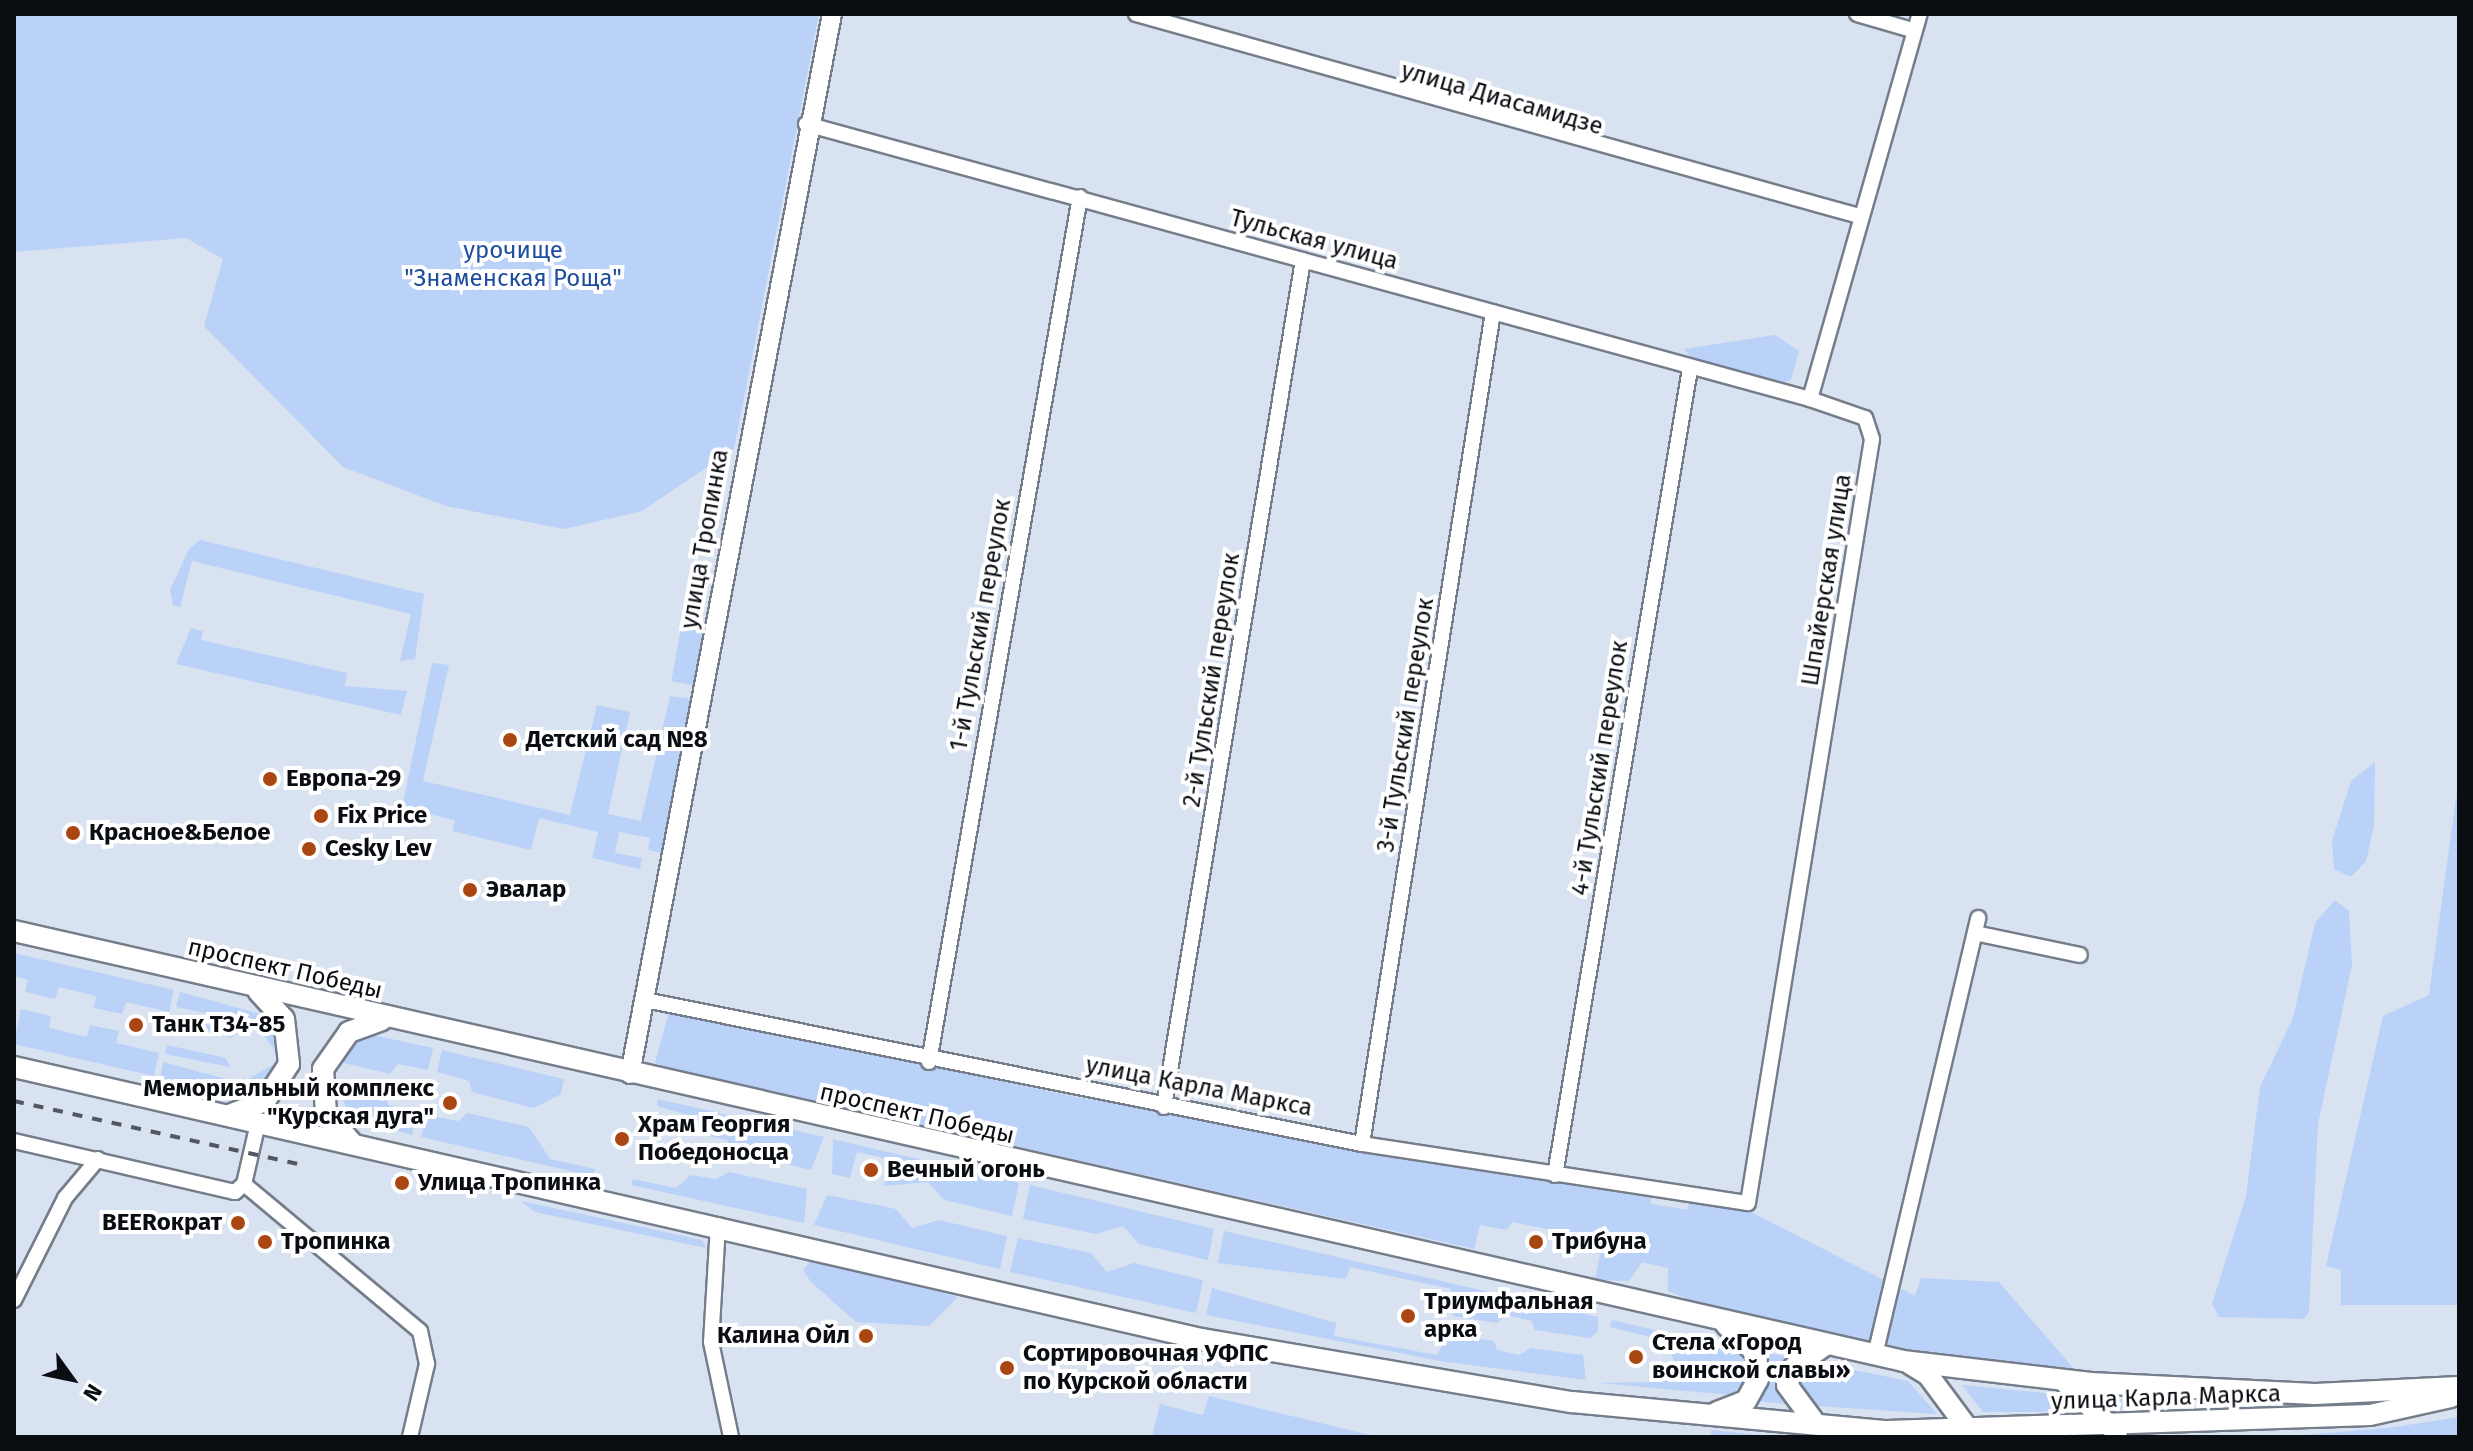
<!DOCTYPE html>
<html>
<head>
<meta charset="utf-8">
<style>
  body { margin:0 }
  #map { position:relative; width:2473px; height:1451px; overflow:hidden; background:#d8e2f1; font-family:"Fira Sans",sans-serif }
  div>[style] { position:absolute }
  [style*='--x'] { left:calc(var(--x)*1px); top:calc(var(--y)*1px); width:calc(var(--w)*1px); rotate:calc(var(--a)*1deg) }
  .green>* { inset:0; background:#bad1f8; transform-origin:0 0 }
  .roads { filter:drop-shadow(2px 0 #757d8b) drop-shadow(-2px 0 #757d8b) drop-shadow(0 2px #757d8b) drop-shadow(0 -2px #757d8b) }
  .street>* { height:14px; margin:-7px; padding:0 7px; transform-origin:7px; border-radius:7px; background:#fff }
  .secondary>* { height:18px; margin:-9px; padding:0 9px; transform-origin:9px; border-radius:9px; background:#fff }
  .primary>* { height:20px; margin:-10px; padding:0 10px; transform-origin:10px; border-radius:10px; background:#fff }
  .rail>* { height:4px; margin-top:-2px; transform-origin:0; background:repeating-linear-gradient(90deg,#525860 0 10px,transparent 0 20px) }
  .dots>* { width:22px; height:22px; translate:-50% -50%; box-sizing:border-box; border:4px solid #fff; border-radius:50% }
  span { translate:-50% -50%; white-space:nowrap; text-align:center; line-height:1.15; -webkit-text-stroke:8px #fff; paint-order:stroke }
  .street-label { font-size:24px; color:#0a0d12 }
  .park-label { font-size:24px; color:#1e4d9f }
  .poi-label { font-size:24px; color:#0a0d12; font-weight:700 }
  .left { translate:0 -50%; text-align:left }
  .right { translate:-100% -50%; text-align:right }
  .frame { position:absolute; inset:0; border:16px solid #0a0d12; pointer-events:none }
  .north { position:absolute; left:32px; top:1339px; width:80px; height:80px; -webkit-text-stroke:6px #fff; paint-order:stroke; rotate:123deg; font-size:22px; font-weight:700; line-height:32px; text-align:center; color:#0a0d12 }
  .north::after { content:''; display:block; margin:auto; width:28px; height:36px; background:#0a0d12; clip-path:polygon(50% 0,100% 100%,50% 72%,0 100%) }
</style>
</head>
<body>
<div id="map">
  <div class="green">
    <div style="clip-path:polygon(14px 14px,819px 14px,734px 449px,642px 511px,564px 529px,446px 506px,343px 467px,204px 326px,223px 259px,186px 238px,14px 252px)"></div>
    <div style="clip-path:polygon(1775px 335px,1799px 351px,1791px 380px,1781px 383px,1696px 364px,1684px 349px)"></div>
    <div style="clip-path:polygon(200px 540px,424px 594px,415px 659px,400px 661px,411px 614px,192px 561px,180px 607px,173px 605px,170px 590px,189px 549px)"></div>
    <div style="left:681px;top:627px;width:23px;height:55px;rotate:10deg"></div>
    <div style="clip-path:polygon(191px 628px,203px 631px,201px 640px,347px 673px,345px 686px,407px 691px,401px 715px,176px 664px)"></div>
    <div style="clip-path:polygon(432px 663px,449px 665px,423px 781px,570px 815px,597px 705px,630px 712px,608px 814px,641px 821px,670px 696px,698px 700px,667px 854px,648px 850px,650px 838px,619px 832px,615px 853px,642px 858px,640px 869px,592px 858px,598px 832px,539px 818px,531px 850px,452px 831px,455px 820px,402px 808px)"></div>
    <div style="clip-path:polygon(2375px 762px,2374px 826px,2366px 861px,2351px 877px,2334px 869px,2332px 841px,2351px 781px)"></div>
    <div style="clip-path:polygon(2459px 776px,2459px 1305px,2341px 1305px,2341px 1270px,2326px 1266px,2383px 1016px,2429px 995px)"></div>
    <div style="clip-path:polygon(2335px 900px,2349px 911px,2352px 965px,2318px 1124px,2309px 1312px,2304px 1319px,2219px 1317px,2212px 1304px,2246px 1196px,2260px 1087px,2293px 1018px,2315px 923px)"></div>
    <div style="clip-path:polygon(14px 953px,174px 990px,169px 1012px,126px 1002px,122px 1014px,94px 1008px,96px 996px,59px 987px,55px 999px,25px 992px,28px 980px,14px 976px)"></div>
    <div style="clip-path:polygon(180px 992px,272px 1017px,287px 1054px,275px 1051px,255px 1023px,176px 1007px)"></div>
    <div style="clip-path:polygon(21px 1009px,51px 1016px,49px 1028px,87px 1037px,90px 1025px,119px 1031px,116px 1043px,159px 1053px,154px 1076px,14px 1044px)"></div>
    <div style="clip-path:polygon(669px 1012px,1081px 1098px,1651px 1195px,1651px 1204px,1687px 1210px,1690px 1201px,1749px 1211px,1915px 1296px,1921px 1278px,1999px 1282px,2075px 1370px,1887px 1346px,1697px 1303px,1668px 1291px,1668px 1268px,1642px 1262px,1629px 1281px,1595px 1280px,1600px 1254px,1574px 1247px,1571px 1234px,1513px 1222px,1506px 1230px,1480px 1225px,1474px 1249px,668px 1068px,655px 1063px)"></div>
    <div style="clip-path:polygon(174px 1016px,238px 1032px,231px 1038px,172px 1024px)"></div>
    <div style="clip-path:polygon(373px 1035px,433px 1048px,428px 1070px,398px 1064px,390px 1074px,339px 1062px,355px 1042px)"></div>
    <div style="clip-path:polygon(167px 1045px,226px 1058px,230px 1067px,165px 1054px)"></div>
    <div style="clip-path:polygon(442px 1050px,564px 1079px,561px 1094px,534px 1108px,472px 1092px,469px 1081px,437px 1072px)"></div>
    <div style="clip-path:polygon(163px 1062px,241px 1083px,271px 1066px,283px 1069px,264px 1090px,238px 1096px,160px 1078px)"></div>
    <div style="clip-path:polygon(334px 1081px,385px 1093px,388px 1105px,417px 1113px,412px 1135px,352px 1119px)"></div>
    <div style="clip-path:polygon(658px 1099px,824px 1137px,811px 1170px,734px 1152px,727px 1140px,701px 1134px,695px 1117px,657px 1106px)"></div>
    <div style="clip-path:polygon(467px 1113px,529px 1127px,550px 1159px,595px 1169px,593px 1176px,421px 1137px,426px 1115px,459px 1121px)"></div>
    <div style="clip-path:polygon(833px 1139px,1019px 1183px,1012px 1216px,944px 1200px,928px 1182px,884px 1186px,889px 1159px,857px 1152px,850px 1178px,832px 1174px)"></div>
    <div style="clip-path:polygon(729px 1172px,807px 1189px,804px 1223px,631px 1185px,633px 1179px,676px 1188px,691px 1175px,716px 1179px)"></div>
    <div style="clip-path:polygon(1030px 1185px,1214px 1229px,1208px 1260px,1139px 1244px,1123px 1226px,1096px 1234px,1023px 1219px)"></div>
    <div style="clip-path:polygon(827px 1195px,896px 1209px,912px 1228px,939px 1220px,1007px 1236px,1000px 1269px,814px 1225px)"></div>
    <div style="clip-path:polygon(521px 1201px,702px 1240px,706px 1248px,535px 1212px)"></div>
    <div style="clip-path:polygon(1224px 1231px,1598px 1317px,1598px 1331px,1590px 1338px,1535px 1330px,1532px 1321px,1507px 1315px,1497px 1323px,1453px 1316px,1451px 1289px,1350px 1267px,1346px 1279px,1218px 1263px)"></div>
    <div style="clip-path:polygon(1018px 1238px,1091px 1253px,1107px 1272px,1134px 1263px,1203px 1280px,1196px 1313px,1010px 1272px)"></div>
    <div style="clip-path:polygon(811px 1261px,955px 1296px,957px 1298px,929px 1326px,856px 1322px,811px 1282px,803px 1270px)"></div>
    <div style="clip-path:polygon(1212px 1288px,1336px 1323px,1334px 1336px,1437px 1355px,1448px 1334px,1494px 1341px,1497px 1350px,1519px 1355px,1531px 1348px,1583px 1355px,1586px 1380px,1440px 1361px,1206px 1315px)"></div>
    <div style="clip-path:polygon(1612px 1320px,1738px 1350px,1746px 1358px,1746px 1382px,1730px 1395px,1600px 1383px,1655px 1382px,1675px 1365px,1668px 1341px,1610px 1327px)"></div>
    <div style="clip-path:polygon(1765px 1352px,1792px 1358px,1779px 1382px,1785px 1404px,1756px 1401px,1769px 1376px)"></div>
    <div style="clip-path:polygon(1815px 1362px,1908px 1381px,1937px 1414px,1803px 1405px,1797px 1379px)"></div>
    <div style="clip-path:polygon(1962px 1385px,2064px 1395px,2086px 1412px,1983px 1412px)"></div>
    <div style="clip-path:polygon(1209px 1396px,1370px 1435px,1379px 1437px,1152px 1437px,1160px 1404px,1203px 1415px)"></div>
    <div style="clip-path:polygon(2101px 1399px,2207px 1401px,2112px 1411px)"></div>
    <div style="clip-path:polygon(2459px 1417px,2459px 1437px,2280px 1437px,2388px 1428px)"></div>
    <div style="clip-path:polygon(1711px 1430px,1781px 1437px,1711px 1437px)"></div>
  </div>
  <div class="roads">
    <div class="street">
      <div style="--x:1136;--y:14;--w:751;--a:15.61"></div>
      <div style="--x:1857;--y:14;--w:60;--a:16.3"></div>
      <div style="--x:806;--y:124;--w:1041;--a:15.32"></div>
      <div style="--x:1975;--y:933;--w:107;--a:11.8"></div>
      <div style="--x:645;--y:1000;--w:731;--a:11.36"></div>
      <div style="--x:1362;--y:1144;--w:390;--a:8.7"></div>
      <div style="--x:1748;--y:1203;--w:774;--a:-80.78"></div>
      <div style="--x:1872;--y:439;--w:22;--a:-108"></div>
      <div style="--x:1865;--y:418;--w:58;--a:-160.9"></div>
      <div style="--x:1810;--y:399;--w:400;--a:-74.1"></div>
      <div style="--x:929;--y:1062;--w:878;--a:-80.1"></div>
      <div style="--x:1164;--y:1107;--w:858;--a:-80.68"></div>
      <div style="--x:258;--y:1123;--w:63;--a:102.9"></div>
      <div style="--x:244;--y:1184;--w:229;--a:39.9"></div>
      <div style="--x:420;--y:1331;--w:34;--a:78"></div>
      <div style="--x:427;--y:1364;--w:75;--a:103.1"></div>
      <div style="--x:14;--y:1141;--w:227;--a:13"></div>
      <div style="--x:235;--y:1192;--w:12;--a:-42"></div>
      <div style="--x:1362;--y:1144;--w:842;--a:-81.05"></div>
      <div style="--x:1555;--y:1175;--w:817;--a:-80.49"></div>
      <div style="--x:718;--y:1225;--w:117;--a:93.4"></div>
      <div style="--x:711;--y:1342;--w:97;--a:78.1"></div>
      <div style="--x:14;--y:1300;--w:114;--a:-63.4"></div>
      <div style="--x:65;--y:1198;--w:51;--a:-49.8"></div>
      <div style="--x:1875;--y:1355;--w:449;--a:-76.7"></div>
    </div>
    <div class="secondary">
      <div style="--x:630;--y:1074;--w:1079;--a:-79.21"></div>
    </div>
    <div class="primary">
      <div style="--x:14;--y:931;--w:1937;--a:12.82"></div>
      <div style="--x:1903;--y:1361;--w:189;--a:6.7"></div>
      <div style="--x:2091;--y:1383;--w:224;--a:2.8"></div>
      <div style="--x:2315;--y:1394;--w:144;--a:-2.8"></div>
      <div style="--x:14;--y:1067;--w:1219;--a:12.9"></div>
      <div style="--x:1202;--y:1339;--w:375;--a:9.7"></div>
      <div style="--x:1572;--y:1402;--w:316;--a:5.3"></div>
      <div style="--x:1887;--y:1431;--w:483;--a:-1.9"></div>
      <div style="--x:2370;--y:1415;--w:83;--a:-12.5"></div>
      <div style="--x:229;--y:1115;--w:39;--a:-21"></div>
      <div style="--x:265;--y:1101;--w:44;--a:-57"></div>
      <div style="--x:289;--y:1064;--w:45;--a:-96.3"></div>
      <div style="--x:284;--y:1019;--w:37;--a:-133"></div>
      <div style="--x:353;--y:1144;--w:41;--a:-131.1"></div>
      <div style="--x:326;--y:1113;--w:44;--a:-93.9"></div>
      <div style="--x:323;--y:1069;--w:45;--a:-54.9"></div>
      <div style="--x:349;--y:1032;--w:35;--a:-20"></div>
      <div style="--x:1910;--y:1364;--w:21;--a:31"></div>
      <div style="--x:1928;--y:1375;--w:77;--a:53.4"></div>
      <div style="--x:2066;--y:1383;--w:71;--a:44.4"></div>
      <div style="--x:1717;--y:1412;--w:31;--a:-21"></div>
      <div style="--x:1746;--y:1401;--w:25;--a:-61"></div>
      <div style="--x:1758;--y:1379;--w:26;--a:-94"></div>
      <div style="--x:1756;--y:1353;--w:41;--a:-137"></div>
      <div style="--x:1815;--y:1423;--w:47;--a:-126.4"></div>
      <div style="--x:1787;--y:1385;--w:19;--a:-69"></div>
      <div style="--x:1794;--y:1367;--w:40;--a:-34.9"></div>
    </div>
  </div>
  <div class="rail">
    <div style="--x:14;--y:1101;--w:292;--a:12.5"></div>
  </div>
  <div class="dots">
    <div style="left:510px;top:740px;background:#aa4611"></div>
    <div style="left:270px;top:779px;background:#aa4611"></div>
    <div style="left:321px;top:816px;background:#aa4611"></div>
    <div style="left:73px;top:833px;background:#aa4611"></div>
    <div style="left:309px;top:849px;background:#aa4611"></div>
    <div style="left:470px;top:890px;background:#aa4611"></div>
    <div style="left:136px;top:1025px;background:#aa4611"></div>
    <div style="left:450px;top:1103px;background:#aa4611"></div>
    <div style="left:622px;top:1139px;background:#aa4611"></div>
    <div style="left:871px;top:1170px;background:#aa4611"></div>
    <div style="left:402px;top:1183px;background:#aa4611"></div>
    <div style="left:238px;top:1223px;background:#aa4611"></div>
    <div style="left:265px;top:1242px;background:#aa4611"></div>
    <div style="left:1536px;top:1242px;background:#aa4611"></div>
    <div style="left:1408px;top:1316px;background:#aa4611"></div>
    <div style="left:866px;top:1336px;background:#aa4611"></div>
    <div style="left:1636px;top:1357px;background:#aa4611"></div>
    <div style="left:1007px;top:1368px;background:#aa4611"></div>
  </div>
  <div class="street-label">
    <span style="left:1502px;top:99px;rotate:16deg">улица Диасамидзе</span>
    <span style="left:1314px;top:240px;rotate:15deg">Тульская улица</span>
    <span style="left:705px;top:539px;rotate:-80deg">улица Тропинка</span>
    <span style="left:1827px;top:580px;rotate:-81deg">Шпайерская улица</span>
    <span style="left:981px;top:625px;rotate:-80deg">1-й Тульский переулок</span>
    <span style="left:1212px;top:680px;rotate:-81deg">2-й Тульский переулок</span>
    <span style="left:1406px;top:725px;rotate:-81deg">3-й Тульский переулок</span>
    <span style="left:1600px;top:768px;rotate:-81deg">4-й Тульский переулок</span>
    <span style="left:285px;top:969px;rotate:13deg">проспект Победы</span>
    <span style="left:1199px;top:1087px;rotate:11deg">улица Карла Маркса</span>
    <span style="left:917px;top:1114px;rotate:13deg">проспект Победы</span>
    <span style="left:2166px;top:1398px;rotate:-2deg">улица Карла Маркса</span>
  </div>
  <div class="park-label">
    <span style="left:513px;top:265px">урочище<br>"Знаменская Роща"</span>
  </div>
  <div class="poi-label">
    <span class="left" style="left:526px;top:740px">Детский сад №8</span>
    <span class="left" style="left:286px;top:779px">Европа-29</span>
    <span class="left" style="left:337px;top:816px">Fix Price</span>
    <span class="left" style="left:89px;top:833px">Красное&amp;Белое</span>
    <span class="left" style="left:325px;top:849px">Cesky Lev</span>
    <span class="left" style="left:486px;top:890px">Эвалар</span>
    <span class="left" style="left:152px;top:1025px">Танк Т34-85</span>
    <span class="right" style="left:434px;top:1103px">Мемориальный комплекс<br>"Курская дуга"</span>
    <span class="left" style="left:638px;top:1139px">Храм Георгия<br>Победоносца</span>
    <span class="left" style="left:887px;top:1170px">Вечный огонь</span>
    <span class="left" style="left:418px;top:1183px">Улица Тропинка</span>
    <span class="right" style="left:222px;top:1223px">BEERократ</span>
    <span class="left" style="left:281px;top:1242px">Тропинка</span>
    <span class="left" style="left:1552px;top:1242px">Трибуна</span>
    <span class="left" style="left:1424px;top:1316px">Триумфальная<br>арка</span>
    <span class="right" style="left:850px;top:1336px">Калина Ойл</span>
    <span class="left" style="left:1652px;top:1357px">Стела «Город<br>воинской славы»</span>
    <span class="left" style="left:1023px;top:1368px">Сортировочная УФПС<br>по Курской области</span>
  </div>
  <div class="frame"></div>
  <div class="north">N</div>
</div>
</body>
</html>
